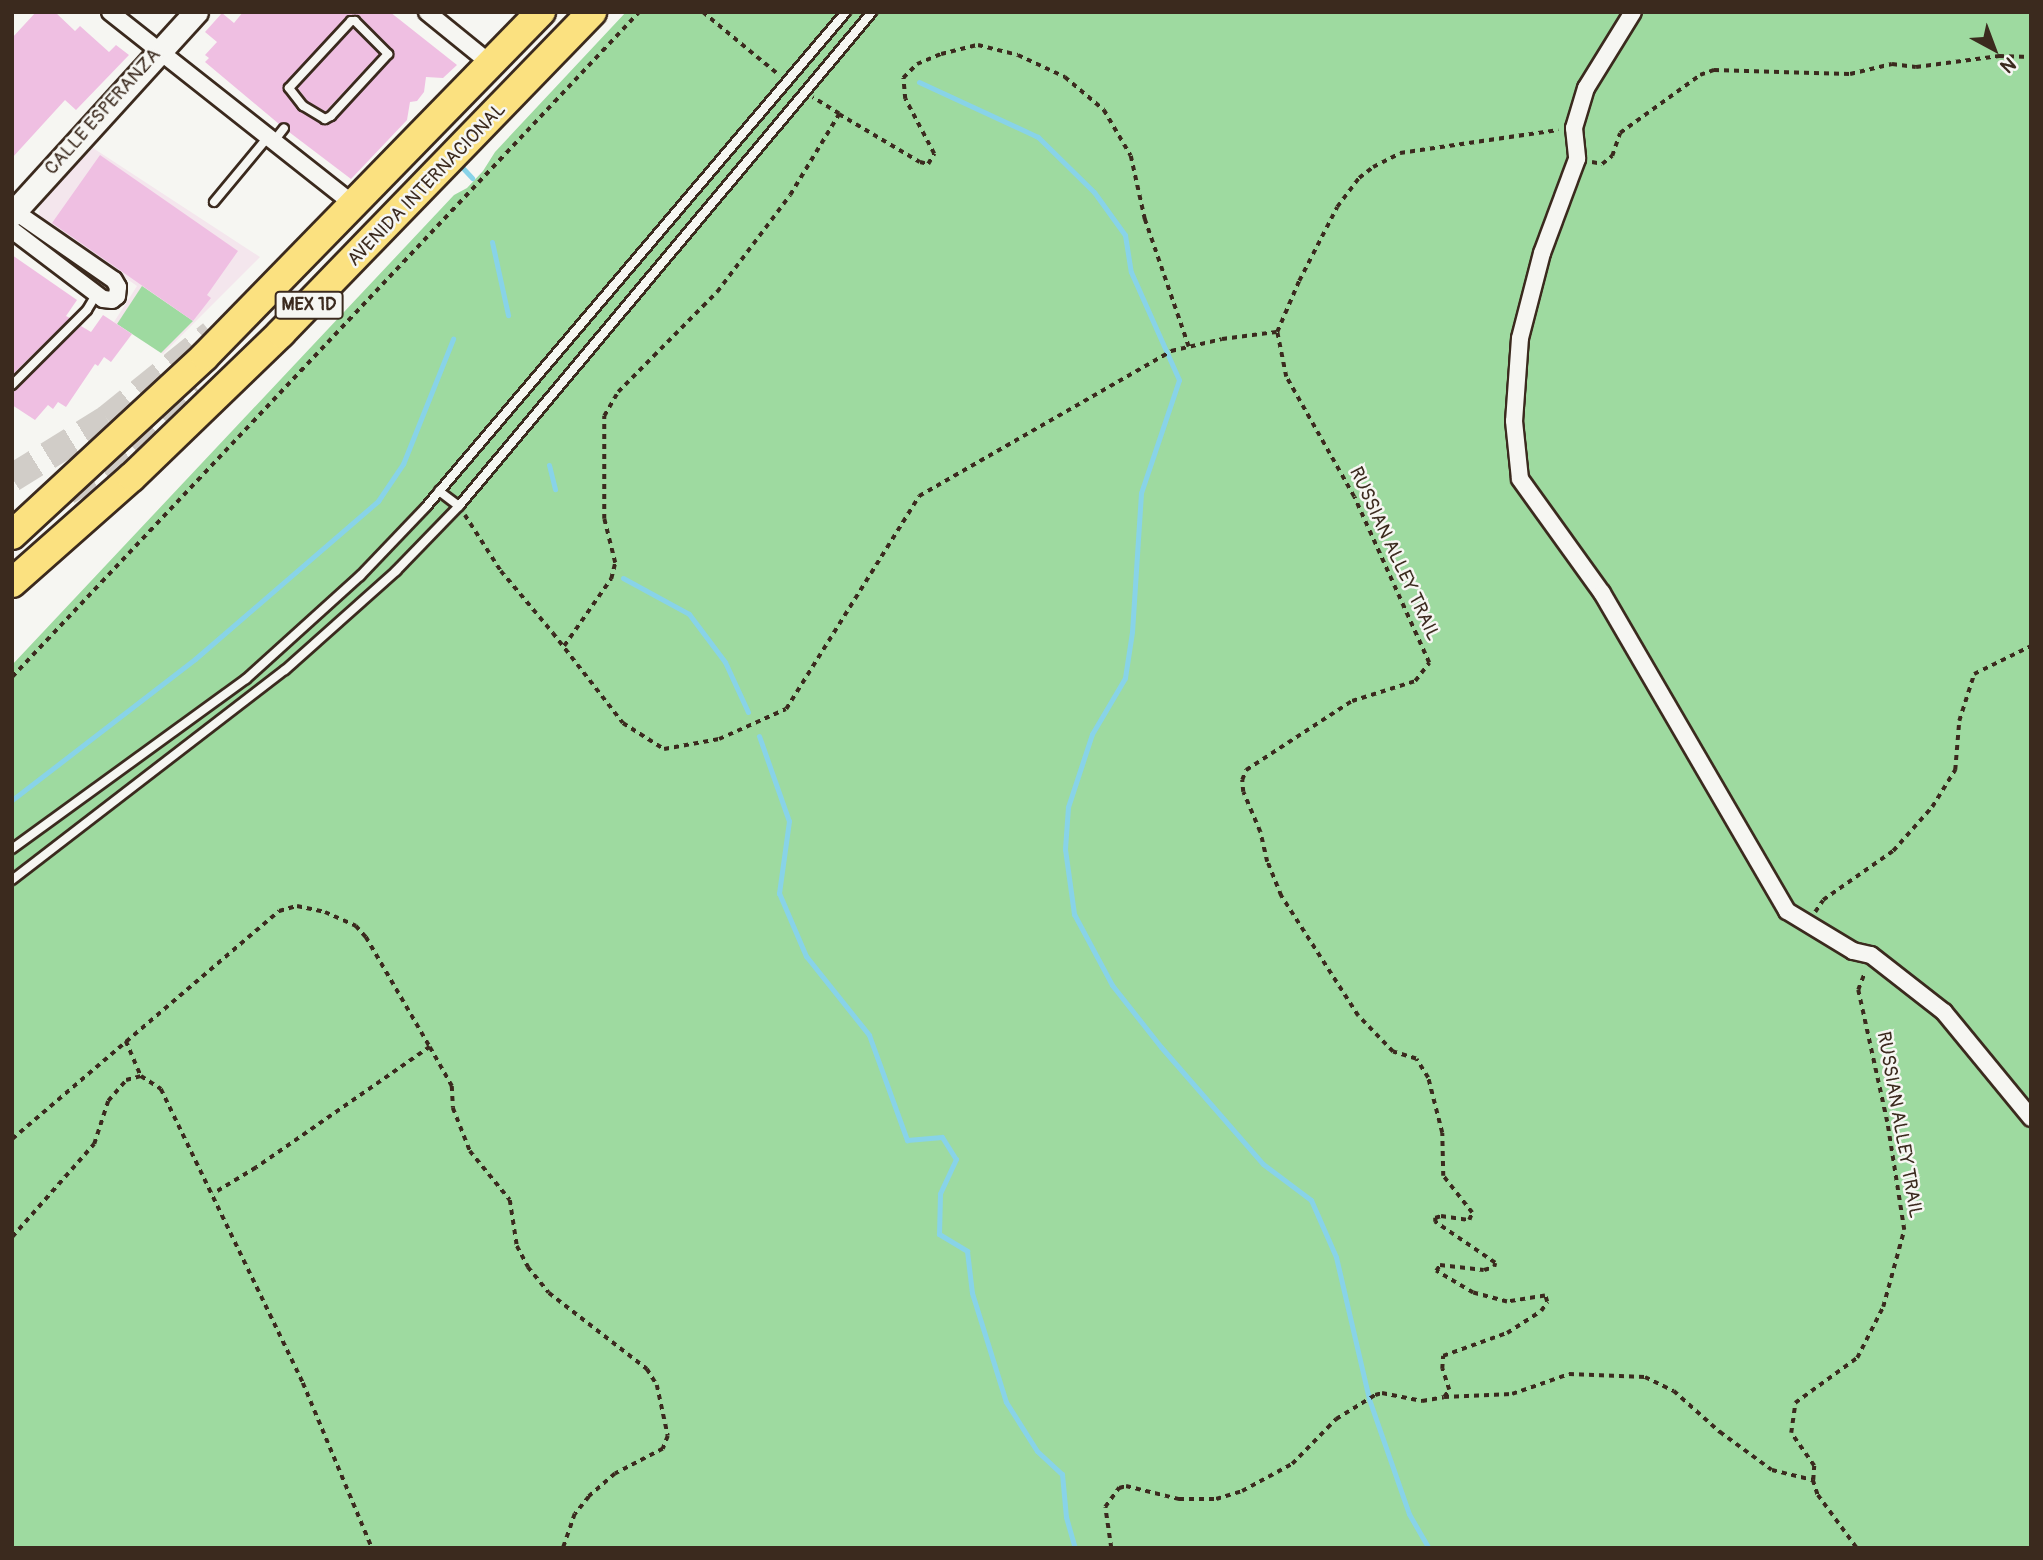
<!DOCTYPE html>
<html>
<head>
<meta charset="utf-8">
<style>
  body { margin:0 }
  #map { position:relative; width:2043px; height:1560px; overflow:hidden; background:#f6f6f2; font-family:Pangolin,sans-serif }
  div>[style] { position:absolute }
  [style*='--x'] { left:calc(var(--x)*1px); top:calc(var(--y)*1px); width:calc(var(--w)*1px); rotate:calc(var(--a)*1deg) }
  .built>* { inset:0; background:#f4e6ed }
  .green>* { inset:0; background:#9edaa0 }
  .stream>* { height:5px; margin:-2.5px; padding:0 2.5px; transform-origin:2.5px; border-radius:2.5px; background:#88d3e8 }
  .building>* { inset:0; background:#efbfe2 }
  .highway-tunnel>* { height:28px; margin-top:-14px; transform-origin:0; background:repeating-linear-gradient(90deg,#d1cdc8 0 28px,transparent 0 42px) }
  .path>* { height:3.5px; margin-top:-1.75px; transform-origin:0; background:repeating-linear-gradient(90deg,#3b2a1e 0 5px,transparent 0 10px) }
  .roads { filter:drop-shadow(2px 0 #3b2a1e) drop-shadow(-2px 0 #3b2a1e) drop-shadow(0 2px #3b2a1e) drop-shadow(0 -2px #3b2a1e) }
  .lane>* { height:8px; margin:-4px; padding:0 4px; transform-origin:4px; border-radius:4px; background:#f6f6f2 }
  .street>* { height:16px; margin:-8px; padding:0 8px; transform-origin:8px; border-radius:8px; background:#f6f6f2 }
  .secondary>* { height:23px; margin:-11.5px; padding:0 11.5px; transform-origin:11.5px; border-radius:11.5px; background:#f6f6f2 }
  .highway>* { height:28px; margin:-14px; padding:0 14px; transform-origin:14px; border-radius:14px; background:#fbe180 }
  span { translate:-50% -50%; white-space:nowrap; text-align:center; line-height:1.15; -webkit-text-stroke:5px #f6f6f2; paint-order:stroke }
  .shield-label span { padding:2px 5px; background:#f6f6f2; border:2px solid; border-radius:5px; -webkit-text-stroke-width:0 }
  .shield-label { font-size:18px; color:#3b2a1e; font-weight:700 }
  .street-label { font-size:19px; color:#3b2a1e }
  .frame { position:absolute; inset:0; border:14px solid #3b2a1e; pointer-events:none }
  .north { position:absolute; left:1959px; top:14px; width:70px; height:70px; -webkit-text-stroke:5px #f6f6f2; paint-order:stroke; rotate:139deg; font-size:19px; font-weight:700; line-height:28px; text-align:center; color:#3b2a1e }
  .north::after { content:''; display:block; margin:auto; width:24px; height:32px; background:#3b2a1e; clip-path:polygon(50% 0,100% 100%,50% 72%,0 100%) }
</style>
</head>
<body>
<div id="map">
  <div class="built">
    <div style="clip-path:polygon(93px 148px,260px 257px,163px 354px,114px 322px,137px 286px,39px 217px,40px 202px)"></div>
  </div>
  <div class="green">
    <div style="clip-path:polygon(626px 12px,2031px 12px,2031px 1548px,12px 1548px,12px 665px,454px 195px,467px 188px,483px 171px,495px 152px)"></div>
    <div style="clip-path:polygon(142px 286px,193px 321px,161px 353px,117px 324px)"></div>
  </div>
  <div class="stream">
    <div style="--x:919;--y:82;--w:131;--a:24.8"></div>
    <div style="--x:1038;--y:137;--w:78;--a:44.5"></div>
    <div style="--x:1094;--y:192;--w:53;--a:54.2"></div>
    <div style="--x:1125;--y:235;--w:37;--a:81"></div>
    <div style="--x:1131;--y:272;--w:118;--a:66"></div>
    <div style="--x:1179;--y:380;--w:119;--a:108.6"></div>
    <div style="--x:1141;--y:493;--w:139;--a:93.7"></div>
    <div style="--x:1132;--y:632;--w:47;--a:98.7"></div>
    <div style="--x:1125;--y:678;--w:65;--a:120.5"></div>
    <div style="--x:1092;--y:734;--w:77;--a:108.2"></div>
    <div style="--x:1068;--y:807;--w:42;--a:94.1"></div>
    <div style="--x:1065;--y:849;--w:66;--a:82.1"></div>
    <div style="--x:1074;--y:914;--w:81;--a:61.8"></div>
    <div style="--x:1112;--y:985;--w:79;--a:51.7"></div>
    <div style="--x:1161;--y:1047;--w:155;--a:48.9"></div>
    <div style="--x:1263;--y:1164;--w:60;--a:36.9"></div>
    <div style="--x:1311;--y:1200;--w:62;--a:66.3"></div>
    <div style="--x:1336;--y:1257;--w:146;--a:76.9"></div>
    <div style="--x:1369;--y:1399;--w:122;--a:70.8"></div>
    <div style="--x:1409;--y:1514;--w:39;--a:60"></div>
    <div style="--x:460;--y:165;--w:18;--a:47"></div>
    <div style="--x:492;--y:242;--w:75;--a:77.6"></div>
    <div style="--x:549;--y:465;--w:25;--a:76"></div>
    <div style="--x:623;--y:578;--w:75;--a:28.6"></div>
    <div style="--x:689;--y:614;--w:60;--a:53.1"></div>
    <div style="--x:725;--y:662;--w:55;--a:65.3"></div>
    <div style="--x:759;--y:736;--w:90;--a:70.6"></div>
    <div style="--x:789;--y:821;--w:73;--a:97.9"></div>
    <div style="--x:779;--y:893;--w:69;--a:66.8"></div>
    <div style="--x:806;--y:956;--w:101;--a:51.4"></div>
    <div style="--x:869;--y:1035;--w:112;--a:70.1"></div>
    <div style="--x:907;--y:1140;--w:35;--a:-5"></div>
    <div style="--x:942;--y:1137;--w:26;--a:58"></div>
    <div style="--x:956;--y:1159;--w:38;--a:115"></div>
    <div style="--x:940;--y:1194;--w:40;--a:91.4"></div>
    <div style="--x:939;--y:1234;--w:33;--a:31"></div>
    <div style="--x:967;--y:1251;--w:42;--a:83.2"></div>
    <div style="--x:972;--y:1293;--w:114;--a:72.7"></div>
    <div style="--x:1006;--y:1402;--w:58;--a:57.7"></div>
    <div style="--x:1037;--y:1451;--w:34;--a:43"></div>
    <div style="--x:1062;--y:1474;--w:43;--a:84.7"></div>
    <div style="--x:1066;--y:1517;--w:32;--a:74"></div>
    <div style="--x:12;--y:800;--w:231;--a:-37.6"></div>
    <div style="--x:195;--y:659;--w:242;--a:-40.8"></div>
    <div style="--x:378;--y:501;--w:45;--a:-56"></div>
    <div style="--x:403;--y:464;--w:135;--a:-68.2"></div>
  </div>
  <div class="building">
    <div style="clip-path:polygon(36px 12px,55px 12px,75px 31px,80px 26px,109px 52px,116px 45px,129px 55px,76px 110px,65px 100px,12px 158px,12px 38px)"></div>
    <div style="clip-path:polygon(evenodd,243px 12px,390px 12px,457px 65px,443px 78px,426px 77px,424px 92px,417px 101px,410px 102px,407px 120px,351px 179px,289px 132px,288px 123px,279px 124px,205px 62px,209px 58px,205px 55px,217px 42px,205px 32px,222px 13px,234px 23px,243px 12px,349px 15px,360px 16px,394px 55px,336px 120px,324px 125px,298px 110px,283px 87px,349px 15px)"></div>
    <div style="clip-path:polygon(353px 28px,379px 54px,325px 112px,307px 101px,298px 88px)"></div>
    <div style="clip-path:polygon(100px 155px,238px 251px,207px 295px,211px 298px,193px 321px,52px 223px)"></div>
    <div style="clip-path:polygon(12px 255px,77px 300px,66px 316px,70px 318px,12px 375px)"></div>
    <div style="clip-path:polygon(103px 315px,132px 334px,111px 362px,104px 357px,98px 366px,95px 364px,66px 407px,58px 402px,53px 409px,48px 405px,35px 420px,12px 405px,12px 391px,81px 326px,91px 332px)"></div>
  </div>
  <div class="highway-tunnel">
    <div style="--x:12;--y:478;--w:112;--a:-31.8"></div>
    <div style="--x:107;--y:419;--w:135;--a:-39"></div>
    <div style="--x:67;--y:491;--w:79;--a:-31.1"></div>
    <div style="--x:135;--y:450;--w:87;--a:-40.3"></div>
  </div>
  <div class="path">
    <div style="--x:703;--y:12;--w:97;--a:39.6"></div>
    <div style="--x:839;--y:114;--w:94;--a:30.7"></div>
    <div style="--x:920;--y:162;--w:8;--a:14"></div>
    <div style="--x:928;--y:164;--w:12;--a:-59"></div>
    <div style="--x:934;--y:154;--w:62;--a:-117.8"></div>
    <div style="--x:905;--y:99;--w:21;--a:-95"></div>
    <div style="--x:903;--y:78;--w:20;--a:-45"></div>
    <div style="--x:917;--y:64;--w:26;--a:-23"></div>
    <div style="--x:941;--y:54;--w:38;--a:-14"></div>
    <div style="--x:978;--y:45;--w:41;--a:14"></div>
    <div style="--x:1018;--y:55;--w:52;--a:25.1"></div>
    <div style="--x:1065;--y:77;--w:51;--a:40.2"></div>
    <div style="--x:1104;--y:110;--w:53;--a:59.6"></div>
    <div style="--x:1131;--y:156;--w:65;--a:77.5"></div>
    <div style="--x:1145;--y:219;--w:135;--a:71"></div>
    <div style="--x:1592;--y:162;--w:10;--a:11"></div>
    <div style="--x:1602;--y:164;--w:13;--a:-39"></div>
    <div style="--x:1612;--y:156;--w:24;--a:-71"></div>
    <div style="--x:1620;--y:133;--w:99;--a:-35.9"></div>
    <div style="--x:1700;--y:75;--w:15;--a:-20"></div>
    <div style="--x:1714;--y:70;--w:136;--a:1.7"></div>
    <div style="--x:1850;--y:74;--w:43;--a:-13.4"></div>
    <div style="--x:1892;--y:64;--w:24;--a:7"></div>
    <div style="--x:1916;--y:67;--w:84;--a:-7.5"></div>
    <div style="--x:1999;--y:56;--w:32;--a:2"></div>
    <div style="--x:465;--y:515;--w:67;--a:57.3"></div>
    <div style="--x:501;--y:571;--w:81;--a:50"></div>
    <div style="--x:553;--y:633;--w:114;--a:52.1"></div>
    <div style="--x:623;--y:723;--w:49;--a:32.4"></div>
    <div style="--x:664;--y:749;--w:56;--a:-10.3"></div>
    <div style="--x:719;--y:739;--w:73;--a:-24.1"></div>
    <div style="--x:786;--y:709;--w:251;--a:-58"></div>
    <div style="--x:919;--y:496;--w:291;--a:-29.9"></div>
    <div style="--x:1171;--y:351;--w:52;--a:-13.2"></div>
    <div style="--x:1222;--y:339;--w:55;--a:-7.3"></div>
    <div style="--x:564;--y:646;--w:82;--a:-55"></div>
    <div style="--x:611;--y:579;--w:16;--a:-76"></div>
    <div style="--x:615;--y:563;--w:45;--a:-104"></div>
    <div style="--x:604;--y:519;--w:103;--a:-90"></div>
    <div style="--x:604;--y:416;--w:28;--a:-60"></div>
    <div style="--x:618;--y:392;--w:141;--a:-45.3"></div>
    <div style="--x:717;--y:292;--w:121;--a:-53"></div>
    <div style="--x:790;--y:195;--w:95;--a:-58.8"></div>
    <div style="--x:839;--y:114;--w:31;--a:-148"></div>
    <div style="--x:12;--y:677;--w:914;--a:-46.68"></div>
    <div style="--x:1815;--y:912;--w:14;--a:-56"></div>
    <div style="--x:1823;--y:900;--w:85;--a:-35"></div>
    <div style="--x:1893;--y:851;--w:59;--a:-48.4"></div>
    <div style="--x:1932;--y:807;--w:44;--a:-58.1"></div>
    <div style="--x:1955;--y:770;--w:49;--a:-85.3"></div>
    <div style="--x:1959;--y:721;--w:49;--a:-72.3"></div>
    <div style="--x:1974;--y:674;--w:64;--a:-26.2"></div>
    <div style="--x:126;--y:1041;--w:38;--a:67"></div>
    <div style="--x:430;--y:1047;--w:45;--a:60.6"></div>
    <div style="--x:452;--y:1086;--w:22;--a:87"></div>
    <div style="--x:453;--y:1108;--w:46;--a:68.4"></div>
    <div style="--x:470;--y:1151;--w:63;--a:50.8"></div>
    <div style="--x:510;--y:1200;--w:47;--a:81.3"></div>
    <div style="--x:517;--y:1246;--w:24;--a:62"></div>
    <div style="--x:528;--y:1267;--w:33;--a:51"></div>
    <div style="--x:549;--y:1293;--w:124;--a:37.8"></div>
    <div style="--x:647;--y:1369;--w:19;--a:58"></div>
    <div style="--x:657;--y:1385;--w:52;--a:77.8"></div>
    <div style="--x:668;--y:1436;--w:14;--a:111"></div>
    <div style="--x:663;--y:1449;--w:54;--a:152.5"></div>
    <div style="--x:615;--y:1474;--w:35;--a:139"></div>
    <div style="--x:589;--y:1497;--w:22;--a:129"></div>
    <div style="--x:575;--y:1514;--w:36;--a:109"></div>
    <div style="--x:12;--y:1139;--w:351;--a:-40.5"></div>
    <div style="--x:279;--y:911;--w:19;--a:-16"></div>
    <div style="--x:297;--y:906;--w:29;--a:12"></div>
    <div style="--x:325;--y:912;--w:34;--a:24"></div>
    <div style="--x:356;--y:926;--w:15;--a:48"></div>
    <div style="--x:366;--y:937;--w:127;--a:59.8"></div>
    <div style="--x:430;--y:1047;--w:212;--a:145.2"></div>
    <div style="--x:256;--y:1168;--w:50;--a:148.8"></div>
    <div style="--x:12;--y:1237;--w:124;--a:-48.6"></div>
    <div style="--x:94;--y:1144;--w:45;--a:-72"></div>
    <div style="--x:108;--y:1101;--w:28;--a:-49"></div>
    <div style="--x:126;--y:1080;--w:16;--a:-15"></div>
    <div style="--x:141;--y:1076;--w:24;--a:33"></div>
    <div style="--x:161;--y:1089;--w:326;--a:64.2"></div>
    <div style="--x:303;--y:1383;--w:179;--a:67.3"></div>
    <div style="--x:1444;--y:1397;--w:68;--a:-2.5"></div>
    <div style="--x:1512;--y:1394;--w:60;--a:-19.3"></div>
    <div style="--x:1569;--y:1374;--w:76;--a:2.3"></div>
    <div style="--x:1645;--y:1377;--w:32;--a:26"></div>
    <div style="--x:1674;--y:1391;--w:62;--a:41.7"></div>
    <div style="--x:1720;--y:1432;--w:64;--a:36.2"></div>
    <div style="--x:1772;--y:1470;--w:42;--a:13.7"></div>
    <div style="--x:1813;--y:1480;--w:14;--a:-86"></div>
    <div style="--x:1814;--y:1466;--w:40;--a:-124.9"></div>
    <div style="--x:1791;--y:1433;--w:30;--a:-82"></div>
    <div style="--x:1795;--y:1403;--w:77;--a:-36"></div>
    <div style="--x:1857;--y:1358;--w:57;--a:-63"></div>
    <div style="--x:1883;--y:1307;--w:80;--a:-74.7"></div>
    <div style="--x:1904;--y:1230;--w:109;--a:-98.9"></div>
    <div style="--x:1887;--y:1122;--w:135;--a:-102.4"></div>
    <div style="--x:1858;--y:990;--w:19;--a:-69"></div>
    <div style="--x:1813;--y:1480;--w:16;--a:72"></div>
    <div style="--x:1818;--y:1495;--w:66;--a:53.7"></div>
    <div style="--x:1111;--y:1548;--w:41;--a:-98.3"></div>
    <div style="--x:1105;--y:1507;--w:24;--a:-54"></div>
    <div style="--x:1119;--y:1488;--w:7;--a:-16"></div>
    <div style="--x:1126;--y:1486;--w:55;--a:13.8"></div>
    <div style="--x:1179;--y:1499;--w:37;--a:0"></div>
    <div style="--x:1216;--y:1499;--w:27;--a:-17"></div>
    <div style="--x:1242;--y:1491;--w:57;--a:-28.4"></div>
    <div style="--x:1292;--y:1464;--w:63;--a:-45.6"></div>
    <div style="--x:1336;--y:1419;--w:46;--a:-31.6"></div>
    <div style="--x:1375;--y:1395;--w:7;--a:-16"></div>
    <div style="--x:1382;--y:1393;--w:41;--a:11.3"></div>
    <div style="--x:1422;--y:1401;--w:22;--a:-10"></div>
    <div style="--x:1444;--y:1397;--w:9;--a:-54"></div>
    <div style="--x:1449;--y:1390;--w:22;--a:-108"></div>
    <div style="--x:1442;--y:1369;--w:13;--a:-86"></div>
    <div style="--x:1443;--y:1356;--w:68;--a:-19.8"></div>
    <div style="--x:1507;--y:1333;--w:40;--a:-32.9"></div>
    <div style="--x:1541;--y:1311;--w:11;--a:-56"></div>
    <div style="--x:1547;--y:1302;--w:6;--a:-108"></div>
    <div style="--x:1545;--y:1296;--w:38;--a:171"></div>
    <div style="--x:1507;--y:1302;--w:35;--a:-165"></div>
    <div style="--x:1473;--y:1293;--w:43;--a:-149.3"></div>
    <div style="--x:1436;--y:1271;--w:7;--a:-56"></div>
    <div style="--x:1440;--y:1265;--w:44;--a:6.5"></div>
    <div style="--x:1484;--y:1270;--w:10;--a:-17"></div>
    <div style="--x:1494;--y:1267;--w:4;--a:-76"></div>
    <div style="--x:1495;--y:1263;--w:73;--a:-145.7"></div>
    <div style="--x:1435;--y:1222;--w:4;--a:-90"></div>
    <div style="--x:1435;--y:1218;--w:6;--a:-18"></div>
    <div style="--x:1441;--y:1216;--w:28;--a:8"></div>
    <div style="--x:1469;--y:1220;--w:8;--a:-67"></div>
    <div style="--x:1472;--y:1213;--w:47;--a:-128.1"></div>
    <div style="--x:1443;--y:1176;--w:43;--a:-91.3"></div>
    <div style="--x:1442;--y:1133;--w:57;--a:-104.3"></div>
    <div style="--x:1428;--y:1078;--w:22;--a:-122"></div>
    <div style="--x:1416;--y:1059;--w:24;--a:-163"></div>
    <div style="--x:1393;--y:1052;--w:50;--a:-134.2"></div>
    <div style="--x:1358;--y:1016;--w:143;--a:-122.7"></div>
    <div style="--x:1281;--y:896;--w:37;--a:-112"></div>
    <div style="--x:1267;--y:862;--w:31;--a:-103"></div>
    <div style="--x:1260;--y:832;--w:43;--a:-113"></div>
    <div style="--x:1243;--y:792;--w:12;--a:-95"></div>
    <div style="--x:1242;--y:780;--w:11;--a:-68"></div>
    <div style="--x:1246;--y:770;--w:126;--a:-33.1"></div>
    <div style="--x:1352;--y:701;--w:66;--a:-17.6"></div>
    <div style="--x:1415;--y:681;--w:23;--a:-52"></div>
    <div style="--x:1429;--y:663;--w:182;--a:-114.3"></div>
    <div style="--x:1354;--y:497;--w:138;--a:-119.5"></div>
    <div style="--x:1286;--y:377;--w:46;--a:-101.3"></div>
    <div style="--x:1277;--y:332;--w:56;--a:-66.7"></div>
    <div style="--x:1299;--y:281;--w:83;--a:-62.8"></div>
    <div style="--x:1337;--y:207;--w:36;--a:-53"></div>
    <div style="--x:1359;--y:178;--w:18;--a:-38"></div>
    <div style="--x:1373;--y:167;--w:30;--a:-27"></div>
    <div style="--x:1400;--y:153;--w:160;--a:-8.3"></div>
  </div>
  <div class="roads">
    <div class="lane">
      <div style="--x:351;--y:21;--w:4;--a:0"></div>
      <div style="--x:355;--y:21;--w:47;--a:45"></div>
      <div style="--x:388;--y:54;--w:84;--a:132.6"></div>
      <div style="--x:331;--y:116;--w:7;--a:153"></div>
      <div style="--x:325;--y:119;--w:26;--a:-149"></div>
      <div style="--x:303;--y:106;--w:23;--a:-128"></div>
      <div style="--x:289;--y:88;--w:91;--a:-47.2"></div>
      <div style="--x:274;--y:141;--w:16;--a:-52"></div>
      <div style="--x:214;--y:202;--w:85;--a:-50.3"></div>
      <div style="--x:12;--y:385;--w:106;--a:-45"></div>
      <div style="--x:87;--y:310;--w:17;--a:-59"></div>
      <div style="--x:439;--y:491;--w:25;--a:37"></div>
      <div style="--x:12;--y:849;--w:289;--a:-36"></div>
      <div style="--x:246;--y:679;--w:154;--a:-42.1"></div>
      <div style="--x:360;--y:576;--w:95;--a:-46.3"></div>
      <div style="--x:426;--y:507;--w:649;--a:-49.69"></div>
      <div style="--x:12;--y:880;--w:344;--a:-37.6"></div>
      <div style="--x:285;--y:670;--w:149;--a:-41.7"></div>
      <div style="--x:396;--y:571;--w:91;--a:-45.9"></div>
      <div style="--x:459;--y:506;--w:644;--a:-50.1"></div>
    </div>
    <div class="street">
      <div style="--x:110;--y:12;--w:310;--a:38.3"></div>
      <div style="--x:427;--y:12;--w:82;--a:39.1"></div>
      <div style="--x:1633;--y:12;--w:89;--a:121.7"></div>
      <div style="--x:1586;--y:88;--w:42;--a:106.7"></div>
      <div style="--x:1574;--y:128;--w:31;--a:84"></div>
      <div style="--x:1577;--y:159;--w:100;--a:110.4"></div>
      <div style="--x:1542;--y:253;--w:88;--a:104.5"></div>
      <div style="--x:1520;--y:338;--w:83;--a:94.1"></div>
      <div style="--x:1514;--y:421;--w:58;--a:84.1"></div>
      <div style="--x:1520;--y:479;--w:140;--a:54.3"></div>
      <div style="--x:1602;--y:593;--w:368;--a:59.8"></div>
      <div style="--x:1787;--y:911;--w:77;--a:31.2"></div>
      <div style="--x:1853;--y:951;--w:18;--a:13"></div>
      <div style="--x:1871;--y:955;--w:93;--a:38"></div>
      <div style="--x:1944;--y:1012;--w:137;--a:50.6"></div>
      <div style="--x:12;--y:218;--w:9;--a:-21"></div>
      <div style="--x:20;--y:215;--w:114;--a:34.7"></div>
      <div style="--x:114;--y:280;--w:8;--a:60"></div>
      <div style="--x:118;--y:287;--w:9;--a:96"></div>
      <div style="--x:117;--y:296;--w:6;--a:141"></div>
      <div style="--x:112;--y:300;--w:9;--a:-174"></div>
      <div style="--x:103;--y:299;--w:114;--a:-142.8"></div>
    </div>
    <div class="secondary">
      <div style="--x:12;--y:214;--w:273;--a:-47.7"></div>
    </div>
    <div class="highway">
      <div style="--x:12;--y:535;--w:263;--a:-42.8"></div>
      <div style="--x:205;--y:356;--w:481;--a:-45.7"></div>
      <div style="--x:12;--y:583;--w:160;--a:-41.5"></div>
      <div style="--x:132;--y:477;--w:207;--a:-44"></div>
      <div style="--x:281;--y:333;--w:447;--a:-45.9"></div>
    </div>
  </div>
  <div class="shield-label">
    <span style="left:309px;top:305px">MEX 1D</span>
  </div>
  <div class="street-label">
    <span style="left:103px;top:112px;rotate:-48deg">CALLE ESPERANZA</span>
    <span style="left:427px;top:185px;rotate:-46deg">AVENIDA INTERNACIONAL</span>
    <span style="left:1394px;top:554px;rotate:65deg">RUSSIAN ALLEY TRAIL</span>
    <span style="left:1899px;top:1125px;rotate:80deg">RUSSIAN ALLEY TRAIL</span>
  </div>
  <div class="frame"></div>
  <div class="north">N</div>
</div>
</body>
</html>
